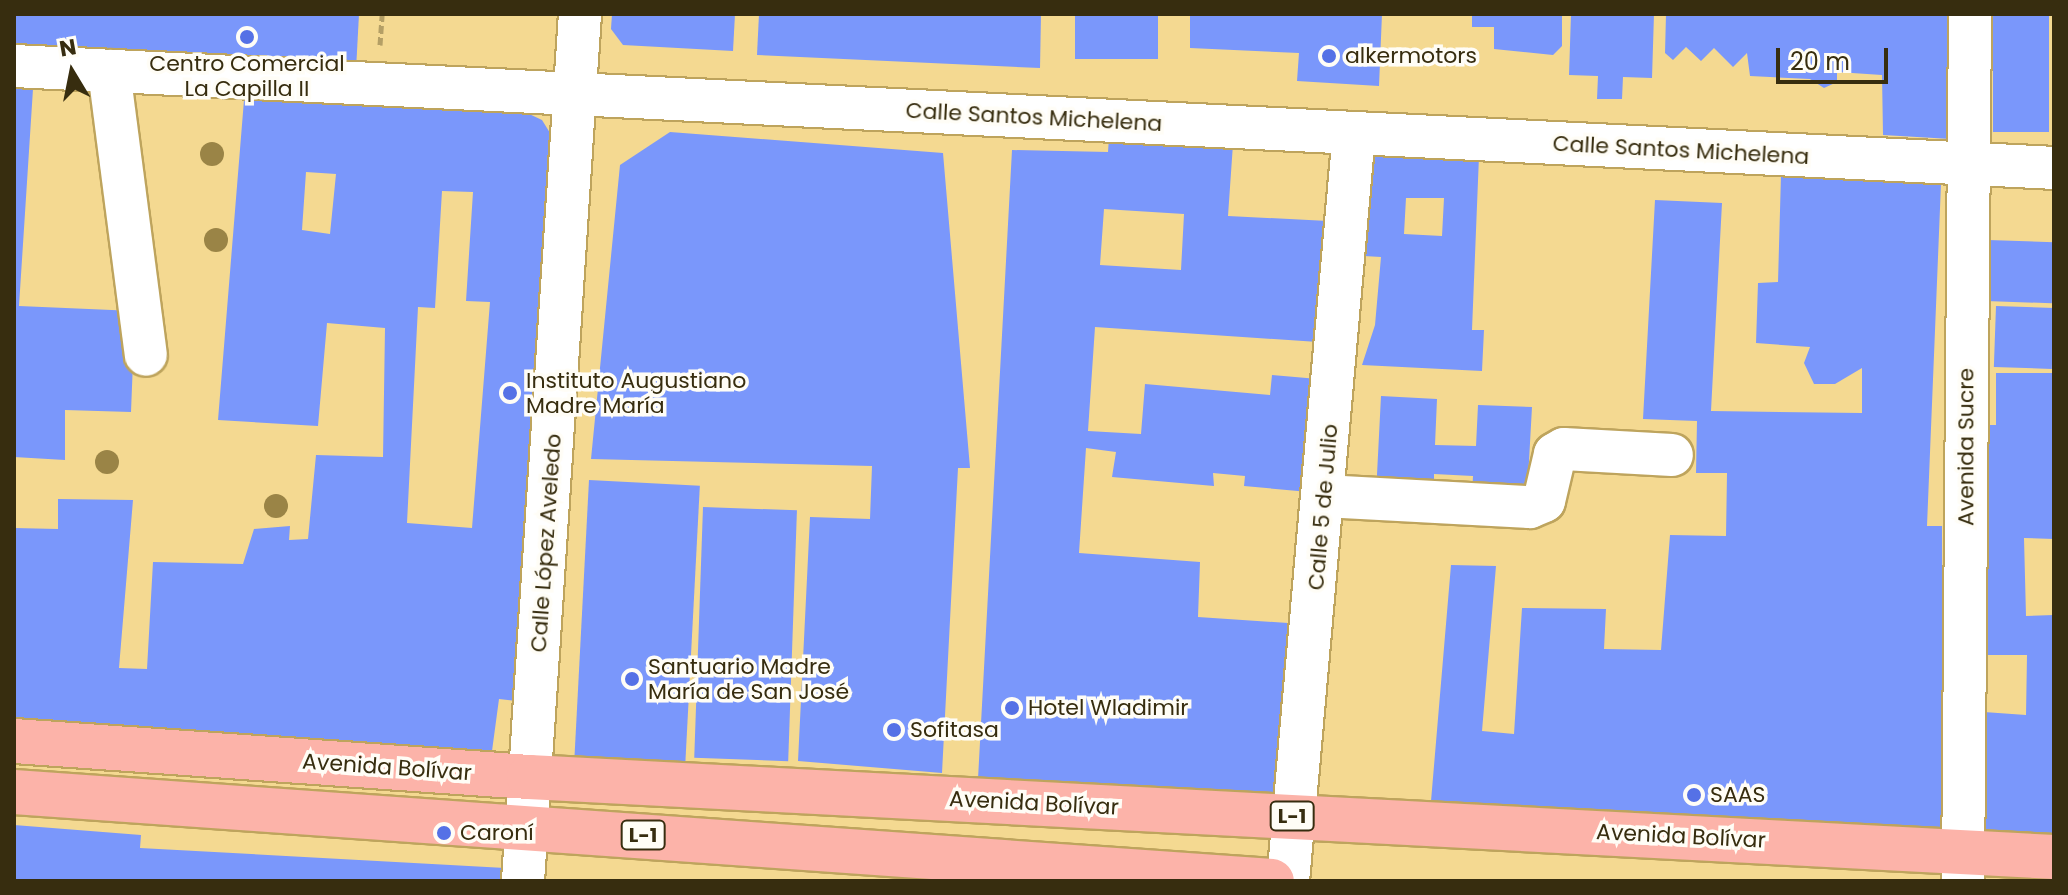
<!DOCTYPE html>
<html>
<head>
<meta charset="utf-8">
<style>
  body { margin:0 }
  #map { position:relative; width:2068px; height:895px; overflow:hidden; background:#f4d991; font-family:Poppins,sans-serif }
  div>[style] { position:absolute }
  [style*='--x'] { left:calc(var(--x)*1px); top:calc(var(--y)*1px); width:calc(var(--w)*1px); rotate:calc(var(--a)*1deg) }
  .building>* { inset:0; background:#7a97fb; transform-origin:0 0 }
  .path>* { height:5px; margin-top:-2.5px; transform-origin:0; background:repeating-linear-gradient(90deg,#b49f65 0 8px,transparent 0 12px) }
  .roads { filter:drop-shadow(2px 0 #bea45d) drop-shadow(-2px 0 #bea45d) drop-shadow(0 2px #bea45d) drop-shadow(0 -2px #bea45d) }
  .minor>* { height:42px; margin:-21px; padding:0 21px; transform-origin:21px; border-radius:21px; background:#fff }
  .major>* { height:44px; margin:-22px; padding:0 22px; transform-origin:22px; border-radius:22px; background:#fcb3a9 }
  .trees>* { width:24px; height:24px; margin:-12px; border-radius:50%; background:#9a8446 }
  .dots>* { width:22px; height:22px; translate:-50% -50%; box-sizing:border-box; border:4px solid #fffdf6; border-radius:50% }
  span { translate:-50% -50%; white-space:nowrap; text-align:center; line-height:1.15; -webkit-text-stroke:7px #fffdf6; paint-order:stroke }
  .shield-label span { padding:2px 6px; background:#fffdf6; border:2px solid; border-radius:6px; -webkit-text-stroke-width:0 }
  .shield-label { font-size:20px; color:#372d0f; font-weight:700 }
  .poi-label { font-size:22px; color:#372d0f }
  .left { translate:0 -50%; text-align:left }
  .street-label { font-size:22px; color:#372d0f }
  .frame { position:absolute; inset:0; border:16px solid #372d0f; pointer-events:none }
  .north { position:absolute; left:32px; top:32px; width:80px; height:80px; -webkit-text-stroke:6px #fffdf6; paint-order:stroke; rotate:350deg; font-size:22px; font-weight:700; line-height:32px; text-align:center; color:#372d0f }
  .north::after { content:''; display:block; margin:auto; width:28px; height:36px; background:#372d0f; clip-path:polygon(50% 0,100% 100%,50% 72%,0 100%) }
  .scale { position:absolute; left:1776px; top:48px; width:112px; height:36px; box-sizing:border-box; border:4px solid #372d0f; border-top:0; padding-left:10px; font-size:24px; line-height:28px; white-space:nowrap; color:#372d0f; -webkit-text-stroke:6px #fffdf6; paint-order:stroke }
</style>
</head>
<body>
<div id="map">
  <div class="building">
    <div style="clip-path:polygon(14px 14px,359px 14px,356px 70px,14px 52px)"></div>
    <div style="clip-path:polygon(612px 14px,735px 14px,733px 51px,623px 45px,611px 29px)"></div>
    <div style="clip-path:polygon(759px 14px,1041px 14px,1040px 68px,757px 55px)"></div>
    <div style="left:1075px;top:14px;width:83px;height:45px"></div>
    <div style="clip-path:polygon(1190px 14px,1382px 14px,1379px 86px,1297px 81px,1299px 53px,1190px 48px)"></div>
    <div style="clip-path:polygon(1472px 14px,1562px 14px,1562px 46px,1553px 55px,1494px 49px,1494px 27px,1472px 27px)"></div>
    <div style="clip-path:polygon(1571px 14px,1654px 14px,1652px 78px,1623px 77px,1622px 99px,1597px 99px,1598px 76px,1569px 75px)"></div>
    <div style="clip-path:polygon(1666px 14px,1954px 14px,1951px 139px,1883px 135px,1882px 75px,1837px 72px,1837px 82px,1824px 88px,1810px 79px,1750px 76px,1747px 53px,1733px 67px,1714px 48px,1701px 61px,1686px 47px,1673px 60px,1665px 53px)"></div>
    <div style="left:1993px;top:14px;width:56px;height:118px"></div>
    <div style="clip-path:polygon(14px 88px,33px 89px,19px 306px,135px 311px,131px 412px,65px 410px,65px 460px,14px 457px)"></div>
    <div style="clip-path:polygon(evenodd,244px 100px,527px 113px,542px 120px,555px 141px,516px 701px,499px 699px,492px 751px,14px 725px,14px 528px,58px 529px,58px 499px,133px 500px,119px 668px,147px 669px,153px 562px,243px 564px,254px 529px,290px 526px,289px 540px,308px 539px,316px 455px,383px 457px,385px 328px,327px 323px,318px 426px,218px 420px,244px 100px,306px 172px,336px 174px,330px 234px,302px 230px,306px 172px,244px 100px,442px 191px,473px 192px,466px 301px,490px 302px,472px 528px,407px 523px,418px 307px,435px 308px,442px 191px)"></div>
    <div style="clip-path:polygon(670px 132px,943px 153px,970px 468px,958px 468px,942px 773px,798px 761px,810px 517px,870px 519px,872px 466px,591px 459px,620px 165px)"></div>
    <div style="clip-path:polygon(evenodd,1109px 137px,1233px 144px,1228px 216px,1328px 221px,1318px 342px,1095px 327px,1088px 431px,1141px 434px,1145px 384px,1270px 395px,1272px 375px,1318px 379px,1309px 492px,1244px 486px,1245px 476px,1213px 473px,1214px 486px,1112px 477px,1116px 452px,1086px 448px,1079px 553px,1200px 562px,1198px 617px,1288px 623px,1273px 796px,978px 779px,1012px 150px,1108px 152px,1109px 137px,1104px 209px,1184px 214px,1181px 270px,1100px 265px,1104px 209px)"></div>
    <div style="clip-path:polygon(evenodd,1371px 152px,1479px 156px,1472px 330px,1484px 330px,1482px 371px,1362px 365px,1375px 325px,1381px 257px,1364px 256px,1371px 152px,1406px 198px,1444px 198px,1442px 236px,1404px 234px,1406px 198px)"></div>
    <div style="clip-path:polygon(1781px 175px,1941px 184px,1927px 526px,1942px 526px,1943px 837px,1430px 813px,1451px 565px,1496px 566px,1482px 731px,1514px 734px,1522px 608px,1606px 609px,1604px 649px,1661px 650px,1670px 535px,1726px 536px,1727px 473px,1696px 473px,1697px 421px,1643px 419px,1655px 200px,1722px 203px,1711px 411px,1862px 413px,1862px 368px,1835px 384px,1814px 384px,1804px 363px,1810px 347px,1756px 343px,1758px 283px,1778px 282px)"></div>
    <div style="left:1988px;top:240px;width:66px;height:61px;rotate:2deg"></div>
    <div style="left:1996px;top:306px;width:58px;height:61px;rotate:2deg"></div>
    <div style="clip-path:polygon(1996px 373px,2054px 373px,2054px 539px,2024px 538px,2026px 616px,2054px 615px,2054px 844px,1984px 843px,1984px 712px,2026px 715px,2027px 655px,1977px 655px,1980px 425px,1996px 425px)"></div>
    <div style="clip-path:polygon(1381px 396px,1437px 399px,1435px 445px,1476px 446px,1478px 405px,1532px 407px,1527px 497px,1472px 495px,1473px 476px,1434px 474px,1434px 496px,1376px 494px)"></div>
    <div style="left:589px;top:480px;width:111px;height:276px;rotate:3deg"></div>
    <div style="left:703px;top:507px;width:94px;height:251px;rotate:2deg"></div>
    <div style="clip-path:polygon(14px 825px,141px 835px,140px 848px,505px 868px,504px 881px,14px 881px)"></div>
  </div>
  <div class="path">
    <div style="--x:380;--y:45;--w:31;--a:-86"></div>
  </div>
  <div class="roads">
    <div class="minor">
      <div style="--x:14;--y:66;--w:2043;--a:2.86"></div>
      <div style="--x:109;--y:71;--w:286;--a:82.6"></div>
      <div style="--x:1324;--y:496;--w:206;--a:3.1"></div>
      <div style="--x:1530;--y:507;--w:15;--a:-23"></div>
      <div style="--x:1544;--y:501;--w:48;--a:-76.8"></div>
      <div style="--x:1555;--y:454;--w:10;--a:-29"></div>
      <div style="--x:1564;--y:449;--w:108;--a:3.2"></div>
      <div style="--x:523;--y:881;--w:869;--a:-86.24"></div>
      <div style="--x:1288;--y:881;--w:751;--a:-84.96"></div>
      <div style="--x:1963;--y:881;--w:867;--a:-89.54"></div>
    </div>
    <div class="major">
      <div style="--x:14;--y:741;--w:516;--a:4"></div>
      <div style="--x:529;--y:777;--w:1527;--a:3"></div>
      <div style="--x:14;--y:792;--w:1261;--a:4.05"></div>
    </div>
  </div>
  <div class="trees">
    <div style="left:212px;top:154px"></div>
    <div style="left:216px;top:240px"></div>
    <div style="left:107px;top:462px"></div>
    <div style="left:276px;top:506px"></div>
  </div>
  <div class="dots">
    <div style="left:247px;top:37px;background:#5571e6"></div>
    <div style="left:1329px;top:56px;background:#5571e6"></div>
    <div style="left:510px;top:393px;background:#5571e6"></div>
    <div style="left:632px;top:679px;background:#5571e6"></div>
    <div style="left:1012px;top:708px;background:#5571e6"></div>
    <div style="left:894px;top:730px;background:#5571e6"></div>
    <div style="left:1694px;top:795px;background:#5571e6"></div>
    <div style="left:444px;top:833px;background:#5571e6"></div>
  </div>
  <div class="shield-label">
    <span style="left:1292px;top:816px">L-1</span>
    <span style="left:643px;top:835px">L-1</span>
  </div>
  <div class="poi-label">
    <span class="left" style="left:1345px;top:56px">alkermotors</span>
    <span style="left:247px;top:76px">Centro Comercial<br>La Capilla II</span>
    <span class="left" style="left:526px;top:393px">Instituto Augustiano<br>Madre María</span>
    <span class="left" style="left:648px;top:679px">Santuario Madre<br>María de San José</span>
    <span class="left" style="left:1028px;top:708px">Hotel Wladimir</span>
    <span class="left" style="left:910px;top:730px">Sofitasa</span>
    <span class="left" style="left:1710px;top:795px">SAAS</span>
    <span class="left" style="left:460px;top:833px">Caroní</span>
  </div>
  <div class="street-label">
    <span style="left:1034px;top:117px;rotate:3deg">Calle Santos Michelena</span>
    <span style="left:1681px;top:150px;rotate:3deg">Calle Santos Michelena</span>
    <span style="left:1966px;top:447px;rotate:-90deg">Avenida Sucre</span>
    <span style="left:1323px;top:507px;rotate:-85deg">Calle 5 de Julio</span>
    <span style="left:546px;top:543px;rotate:-86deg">Calle López Aveledo</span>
    <span style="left:387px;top:767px;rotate:4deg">Avenida Bolívar</span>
    <span style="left:1034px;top:803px;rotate:3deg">Avenida Bolívar</span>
    <span style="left:1681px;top:836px;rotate:3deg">Avenida Bolívar</span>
  </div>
  <div class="frame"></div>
  <div class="north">N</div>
  <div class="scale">20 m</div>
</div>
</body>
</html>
